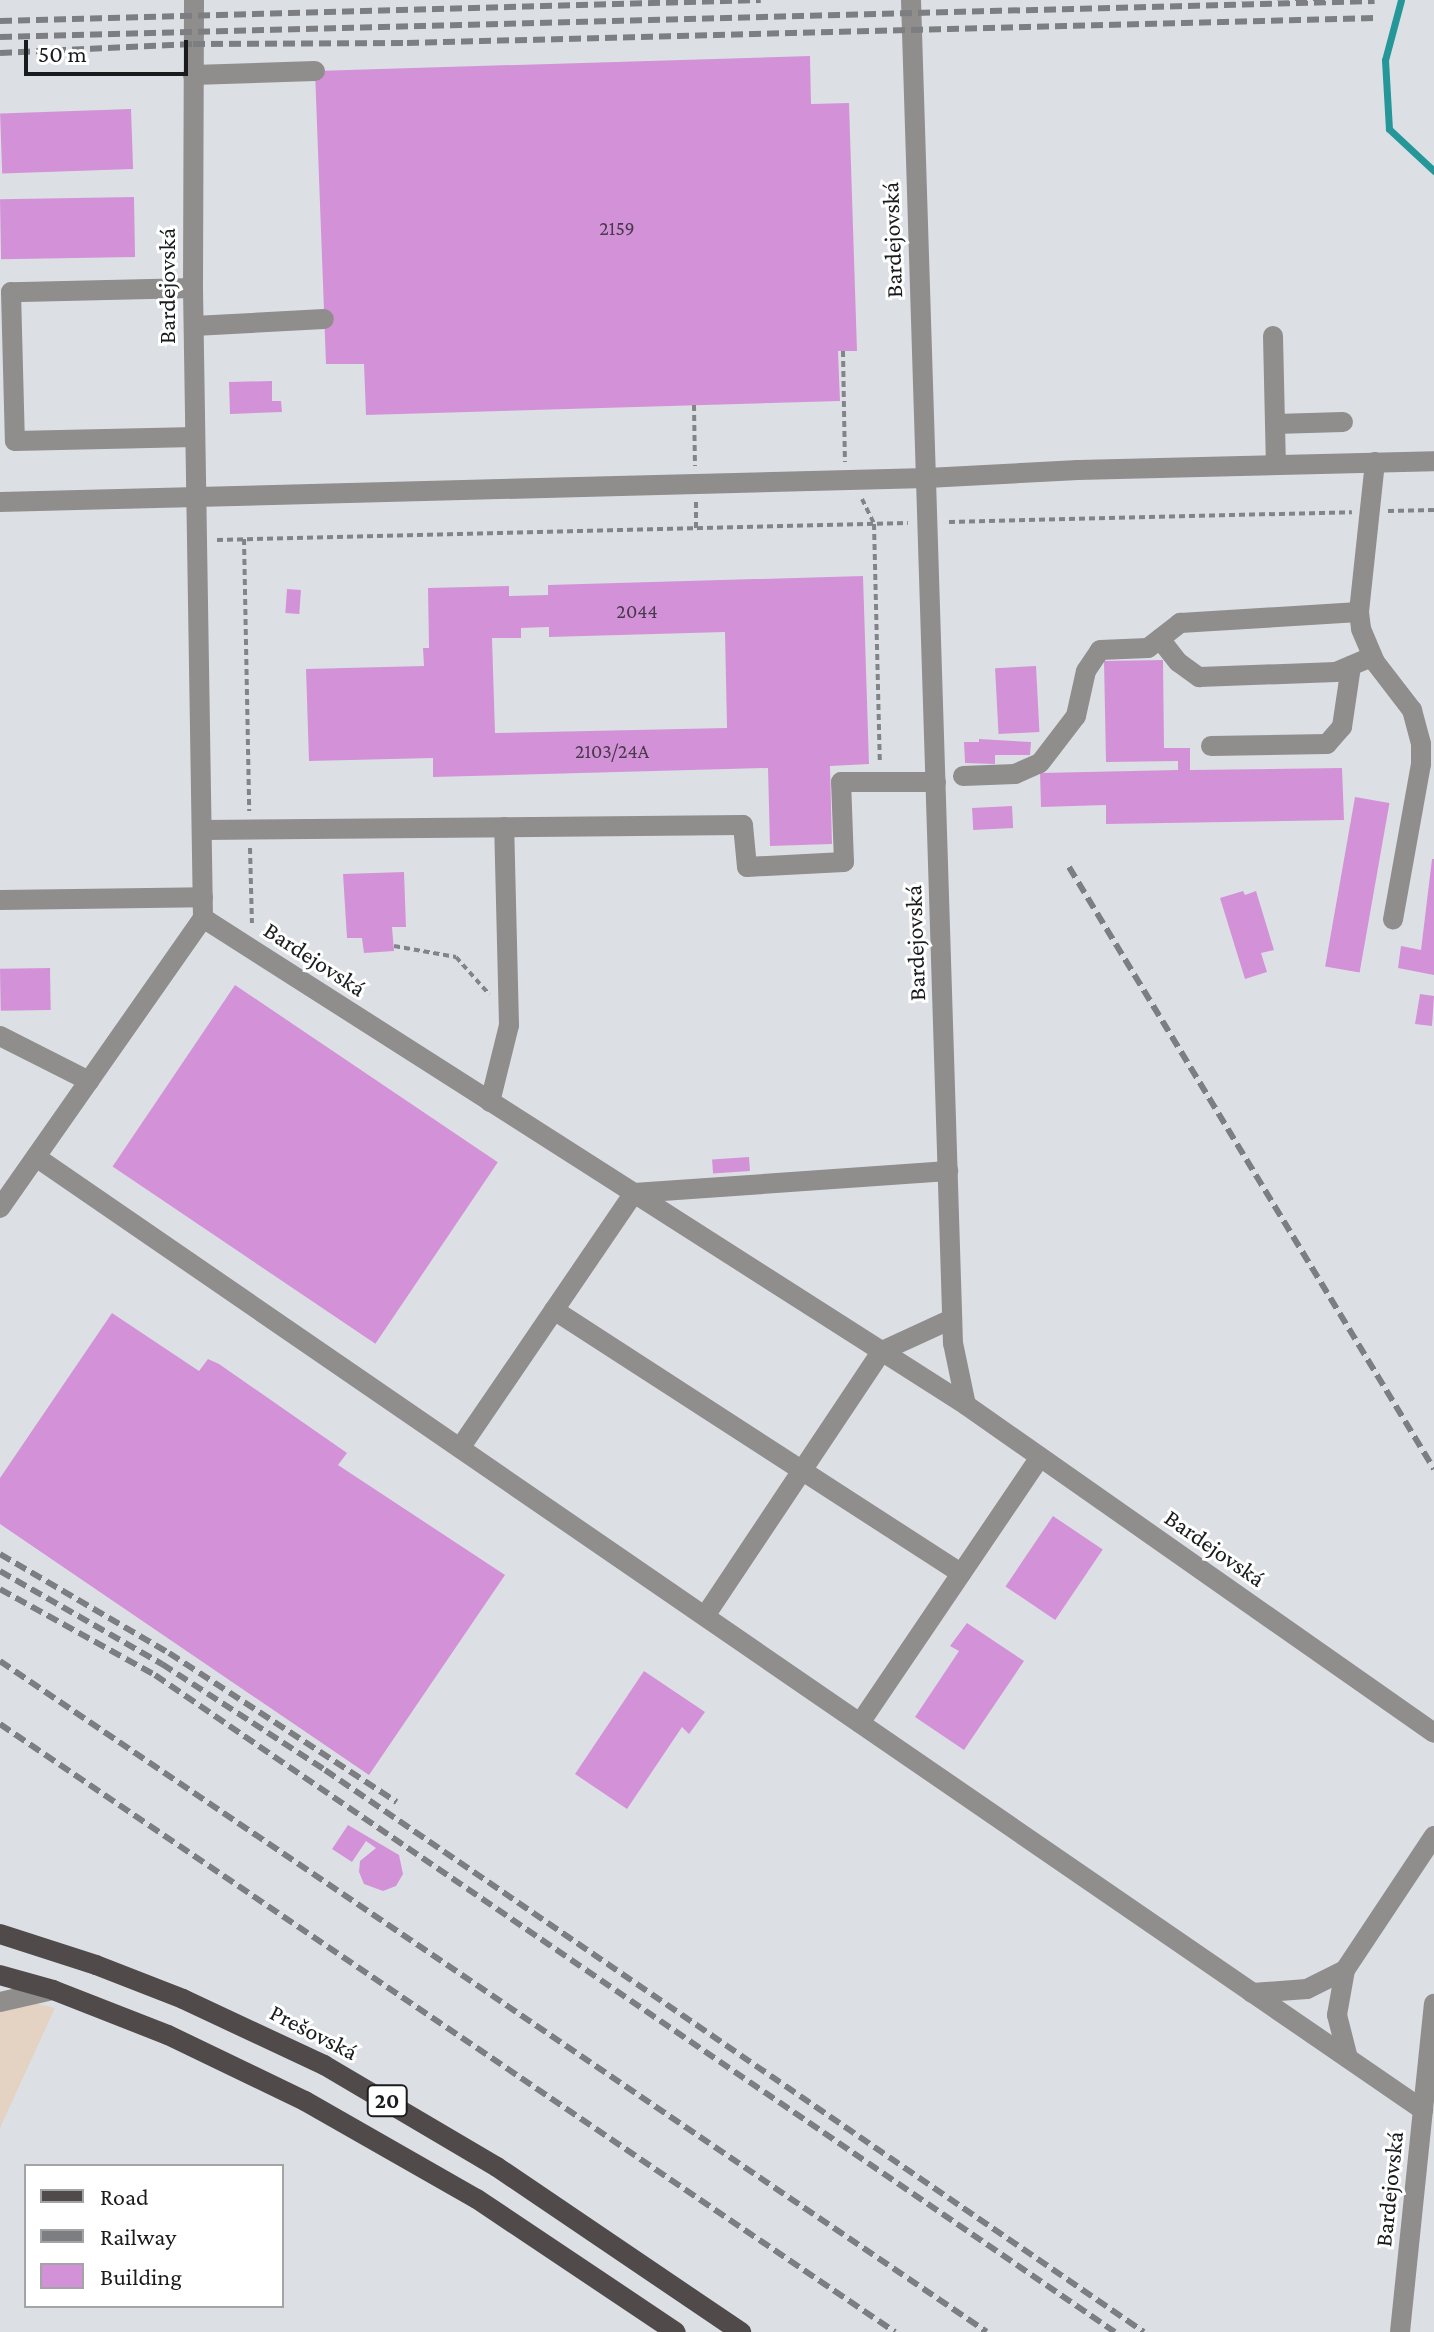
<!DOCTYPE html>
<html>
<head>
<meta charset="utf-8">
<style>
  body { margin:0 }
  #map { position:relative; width:1434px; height:2332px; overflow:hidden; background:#dce0e5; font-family:"Crimson Pro",serif }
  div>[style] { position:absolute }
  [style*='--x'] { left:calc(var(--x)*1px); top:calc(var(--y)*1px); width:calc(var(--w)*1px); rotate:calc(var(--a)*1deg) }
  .commercial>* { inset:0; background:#e4d2c2 }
  .stream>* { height:7px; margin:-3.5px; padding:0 3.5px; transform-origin:3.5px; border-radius:3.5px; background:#259799 }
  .building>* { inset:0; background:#d392d8; transform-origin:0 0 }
  .path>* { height:4px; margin-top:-2px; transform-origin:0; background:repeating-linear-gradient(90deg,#828588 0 6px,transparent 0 10px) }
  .minor>* { height:20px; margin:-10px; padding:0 10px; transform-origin:10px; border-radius:10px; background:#908d8d }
  .major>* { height:20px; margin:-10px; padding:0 10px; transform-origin:10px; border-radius:10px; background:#504b4a }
  .rail>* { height:6px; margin-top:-3px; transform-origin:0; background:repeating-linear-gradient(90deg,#7c7e82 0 12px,transparent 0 18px) }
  span { translate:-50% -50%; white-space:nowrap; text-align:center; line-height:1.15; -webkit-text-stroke:6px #fff; paint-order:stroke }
  .number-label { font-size:20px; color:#48394c }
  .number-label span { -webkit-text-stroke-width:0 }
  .shield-label span { padding:2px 6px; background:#fff; border:2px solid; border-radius:6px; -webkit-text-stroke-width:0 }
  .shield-label { font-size:22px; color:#1a1b1d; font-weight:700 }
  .street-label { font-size:24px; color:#1a1b1d }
  .legend { position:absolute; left:24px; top:2164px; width:260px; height:144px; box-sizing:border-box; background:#fff; border:2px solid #a3a4a5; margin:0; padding:10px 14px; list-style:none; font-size:24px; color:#1a1b1d }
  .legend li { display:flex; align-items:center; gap:16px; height:40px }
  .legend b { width:40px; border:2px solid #a3a4a5 }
  .scale { position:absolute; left:24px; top:40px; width:164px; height:36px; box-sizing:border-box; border:4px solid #1a1b1d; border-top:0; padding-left:10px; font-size:24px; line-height:28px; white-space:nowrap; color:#1a1b1d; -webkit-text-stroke:6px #fff; paint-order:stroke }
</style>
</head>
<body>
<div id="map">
  <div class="commercial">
    <div style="clip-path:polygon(0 1995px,55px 2008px,0 2128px)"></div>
  </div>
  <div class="stream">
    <div style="--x:1401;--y:0;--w:62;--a:104.9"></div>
    <div style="--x:1385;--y:60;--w:69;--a:86.7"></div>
    <div style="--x:1389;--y:129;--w:62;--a:43"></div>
  </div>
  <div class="building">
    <div style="clip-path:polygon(810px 56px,811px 104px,849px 103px,857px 351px,838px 351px,840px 401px,366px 415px,364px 364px,326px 364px,315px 71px)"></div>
    <div style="left:131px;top:109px;width:60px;height:131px;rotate:88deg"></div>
    <div style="left:134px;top:197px;width:60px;height:134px;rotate:89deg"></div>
    <div style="clip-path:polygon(272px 381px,272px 401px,281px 401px,282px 412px,230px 414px,229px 382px)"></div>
    <div style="clip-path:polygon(evenodd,863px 576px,869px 764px,830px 766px,832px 844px,770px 846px,768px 768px,433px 777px,433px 758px,309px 761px,306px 669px,424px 666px,423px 648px,429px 648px,428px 588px,509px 586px,509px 596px,548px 595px,548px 585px,863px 576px,549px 627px,549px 637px,725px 632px,727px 728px,495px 733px,492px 638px,521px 638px,521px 628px,549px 627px)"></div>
    <div style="left:287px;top:589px;width:14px;height:24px;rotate:4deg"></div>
    <div style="clip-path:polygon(1163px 660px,1164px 748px,1190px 748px,1190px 770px,1342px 768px,1344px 820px,1106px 824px,1106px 805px,1041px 807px,1040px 773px,1178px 770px,1178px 761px,1106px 762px,1104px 661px)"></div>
    <div style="left:1036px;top:666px;width:66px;height:41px;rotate:87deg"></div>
    <div style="clip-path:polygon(979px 739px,1031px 742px,1030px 755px,995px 755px,995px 764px,965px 763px,964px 742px,979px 742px)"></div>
    <div style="left:1355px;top:797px;width:35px;height:172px;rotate:10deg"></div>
    <div style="left:1012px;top:806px;width:22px;height:40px;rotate:87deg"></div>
    <div style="clip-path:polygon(1432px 859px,1434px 859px,1434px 975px,1398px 968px,1401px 946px,1421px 950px)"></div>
    <div style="clip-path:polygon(404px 872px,406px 927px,392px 927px,394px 951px,364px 953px,362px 938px,347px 938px,343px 874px)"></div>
    <div style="clip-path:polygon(1243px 891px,1245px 895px,1256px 891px,1274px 950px,1261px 953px,1267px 972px,1245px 979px,1220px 898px)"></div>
    <div style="left:50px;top:968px;width:42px;height:50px;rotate:89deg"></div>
    <div style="left:235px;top:985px;width:317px;height:219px;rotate:34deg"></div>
    <div style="clip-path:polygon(1420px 994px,1434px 996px,1432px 1026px,1415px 1024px)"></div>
    <div style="left:749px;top:1157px;width:14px;height:37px;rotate:86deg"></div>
    <div style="clip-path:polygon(112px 1313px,199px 1371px,208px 1359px,219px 1364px,347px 1453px,338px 1465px,505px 1575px,369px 1775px,0 1524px,0 1478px)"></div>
    <div style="left:1053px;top:1516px;width:60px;height:85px;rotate:34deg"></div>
    <div style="clip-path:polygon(967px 1623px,1024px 1661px,964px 1750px,915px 1717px,959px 1651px,950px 1646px)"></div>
    <div style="clip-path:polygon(644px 1671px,705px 1712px,689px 1734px,682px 1727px,627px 1809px,575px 1774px)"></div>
    <div style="clip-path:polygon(348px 1825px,399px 1855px,403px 1874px,396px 1886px,383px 1891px,364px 1884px,359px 1872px,360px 1861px,376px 1848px,366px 1841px,352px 1862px,332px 1849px)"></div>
  </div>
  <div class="path">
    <div style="--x:843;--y:351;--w:111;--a:89"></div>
    <div style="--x:694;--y:405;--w:61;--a:89.1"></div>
    <div style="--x:862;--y:499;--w:28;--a:64"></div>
    <div style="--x:874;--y:524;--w:240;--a:88.6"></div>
    <div style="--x:696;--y:502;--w:26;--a:90"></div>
    <div style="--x:1388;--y:511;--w:46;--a:-1.2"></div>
    <div style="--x:949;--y:522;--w:403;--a:-1.4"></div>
    <div style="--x:244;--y:539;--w:272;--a:88.9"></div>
    <div style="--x:217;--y:540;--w:691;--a:-1.41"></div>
    <div style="--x:250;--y:848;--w:75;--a:88.5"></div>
    <div style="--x:394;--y:946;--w:63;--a:10.1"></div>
    <div style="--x:456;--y:957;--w:50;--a:48.3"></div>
  </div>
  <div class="minor">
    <div style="--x:911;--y:0;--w:1344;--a:88.21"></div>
    <div style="--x:953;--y:1343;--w:63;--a:78.2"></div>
    <div style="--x:966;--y:1405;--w:571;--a:35.02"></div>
    <div style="--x:193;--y:75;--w:122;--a:-1.9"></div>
    <div style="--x:193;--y:288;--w:182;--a:178.7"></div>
    <div style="--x:11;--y:292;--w:149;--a:88.5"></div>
    <div style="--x:15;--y:441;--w:180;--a:-1.3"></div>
    <div style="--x:194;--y:326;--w:130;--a:-3.1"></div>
    <div style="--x:1273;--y:336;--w:129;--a:88.7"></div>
    <div style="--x:1275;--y:424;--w:68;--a:-1.7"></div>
    <div style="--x:1375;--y:462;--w:151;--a:96.1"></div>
    <div style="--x:1359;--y:612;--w:17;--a:83"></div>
    <div style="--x:1361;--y:629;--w:36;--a:67"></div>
    <div style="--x:1375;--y:662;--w:61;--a:52.4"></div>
    <div style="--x:1412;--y:710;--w:35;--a:75"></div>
    <div style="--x:1421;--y:744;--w:20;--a:90"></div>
    <div style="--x:1421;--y:764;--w:158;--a:100.2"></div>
    <div style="--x:0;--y:502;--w:927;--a:-1.48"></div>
    <div style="--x:927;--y:478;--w:151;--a:-3"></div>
    <div style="--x:1078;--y:470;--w:356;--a:-1.4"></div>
    <div style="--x:1160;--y:639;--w:29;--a:52"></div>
    <div style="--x:1178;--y:662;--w:26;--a:36"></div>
    <div style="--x:1199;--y:677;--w:137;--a:-2.1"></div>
    <div style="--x:1336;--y:672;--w:39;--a:-23"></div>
    <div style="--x:1211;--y:746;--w:116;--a:-1"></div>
    <div style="--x:1327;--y:744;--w:23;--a:-49"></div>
    <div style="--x:1342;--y:727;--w:62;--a:-81.6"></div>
    <div style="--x:963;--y:776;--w:52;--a:-2.2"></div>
    <div style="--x:1015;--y:774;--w:27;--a:-24"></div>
    <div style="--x:1040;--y:763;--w:59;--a:-52.5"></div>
    <div style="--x:1076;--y:716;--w:46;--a:-77.5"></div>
    <div style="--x:1086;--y:671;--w:25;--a:-56"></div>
    <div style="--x:1100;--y:650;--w:48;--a:-2.4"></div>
    <div style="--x:1148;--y:648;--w:41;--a:-38"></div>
    <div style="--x:1180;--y:623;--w:179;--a:-3.5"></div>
    <div style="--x:202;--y:830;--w:541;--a:-0.53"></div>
    <div style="--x:743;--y:825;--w:42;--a:84.6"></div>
    <div style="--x:747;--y:867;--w:97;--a:-3"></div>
    <div style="--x:844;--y:862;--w:80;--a:-92.1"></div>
    <div style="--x:841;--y:782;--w:95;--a:0"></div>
    <div style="--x:0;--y:900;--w:203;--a:-0.8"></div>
    <div style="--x:203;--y:918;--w:905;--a:32.55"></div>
    <div style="--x:0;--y:1036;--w:100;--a:26.8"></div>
    <div style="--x:490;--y:1102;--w:79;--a:-76.1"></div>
    <div style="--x:509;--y:1025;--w:198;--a:-91.4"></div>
    <div style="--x:36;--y:1157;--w:1683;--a:34.49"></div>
    <div style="--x:0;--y:1208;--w:354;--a:-55"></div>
    <div style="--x:203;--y:918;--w:630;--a:-90.91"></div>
    <div style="--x:193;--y:288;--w:288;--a:-89.8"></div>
    <div style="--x:554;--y:1310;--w:485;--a:32.9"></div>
    <div style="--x:460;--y:1448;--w:309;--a:-55.7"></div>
    <div style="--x:634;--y:1193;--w:315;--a:-4"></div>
    <div style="--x:705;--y:1616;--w:319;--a:-56.3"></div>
    <div style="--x:882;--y:1351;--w:77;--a:-24.6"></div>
    <div style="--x:860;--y:1723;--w:321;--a:-55.9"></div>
    <div style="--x:1345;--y:1970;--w:46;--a:100.1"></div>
    <div style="--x:1337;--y:2015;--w:44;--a:75.7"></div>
    <div style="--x:1252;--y:1993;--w:55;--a:-4.2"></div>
    <div style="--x:1307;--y:1989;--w:42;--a:-26.6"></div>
    <div style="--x:1345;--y:1970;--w:161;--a:-56.4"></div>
    <div style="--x:0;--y:2002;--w:54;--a:-12.8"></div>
    <div style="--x:1400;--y:2332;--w:330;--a:-84.1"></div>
  </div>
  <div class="major">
    <div style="--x:0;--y:1934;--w:101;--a:17.9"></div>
    <div style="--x:96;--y:1965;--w:93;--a:21.3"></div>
    <div style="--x:183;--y:1999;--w:156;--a:25.1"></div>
    <div style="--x:324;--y:2065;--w:201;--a:30.5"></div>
    <div style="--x:497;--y:2167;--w:295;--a:34.1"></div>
    <div style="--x:0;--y:1975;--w:55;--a:15.8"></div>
    <div style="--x:53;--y:1990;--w:123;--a:21.4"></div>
    <div style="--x:168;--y:2035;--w:152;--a:25.7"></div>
    <div style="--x:305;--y:2101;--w:198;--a:29.7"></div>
    <div style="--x:477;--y:2199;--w:239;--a:33.8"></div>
  </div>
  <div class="rail">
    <div style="--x:0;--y:21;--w:761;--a:-1.58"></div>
    <div style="--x:0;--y:37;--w:1375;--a:-1.5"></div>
    <div style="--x:0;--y:53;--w:193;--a:-2.7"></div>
    <div style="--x:193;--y:44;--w:214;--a:-0.3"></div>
    <div style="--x:407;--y:43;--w:969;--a:-1.48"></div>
    <div style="--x:1069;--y:867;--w:704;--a:58.77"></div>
    <div style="--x:0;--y:1554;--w:196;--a:30.4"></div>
    <div style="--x:169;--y:1653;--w:272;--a:33.2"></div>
    <div style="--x:0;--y:1571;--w:187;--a:29.9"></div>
    <div style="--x:162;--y:1664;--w:194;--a:33"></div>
    <div style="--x:325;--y:1770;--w:993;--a:34.46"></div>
    <div style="--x:0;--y:1589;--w:177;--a:29"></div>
    <div style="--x:155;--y:1675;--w:1163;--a:34.39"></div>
    <div style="--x:0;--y:1661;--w:1193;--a:34.21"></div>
    <div style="--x:0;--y:1724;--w:1082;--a:34.19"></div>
  </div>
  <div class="number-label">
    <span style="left:617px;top:228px">2159</span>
    <span style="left:637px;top:611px">2044</span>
    <span style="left:612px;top:751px">2103/24A</span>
  </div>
  <div class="shield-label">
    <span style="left:387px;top:2101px">20</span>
  </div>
  <div class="street-label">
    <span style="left:892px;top:240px;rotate:-92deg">Bardejovská</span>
    <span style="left:167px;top:286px;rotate:-90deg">Bardejovská</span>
    <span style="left:915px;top:943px;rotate:-92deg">Bardejovská</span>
    <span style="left:315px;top:959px;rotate:33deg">Bardejovská</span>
    <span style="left:1215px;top:1548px;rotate:35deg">Bardejovská</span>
    <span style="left:314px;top:2032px;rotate:27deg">Prešovská</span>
    <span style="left:1389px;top:2189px;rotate:-84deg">Bardejovská</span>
  </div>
  <ul class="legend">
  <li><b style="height:10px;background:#504b4a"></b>Road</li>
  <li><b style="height:10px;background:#7c7e82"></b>Railway</li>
  <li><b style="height:22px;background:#d392d8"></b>Building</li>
  </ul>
  <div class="scale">50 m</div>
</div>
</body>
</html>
